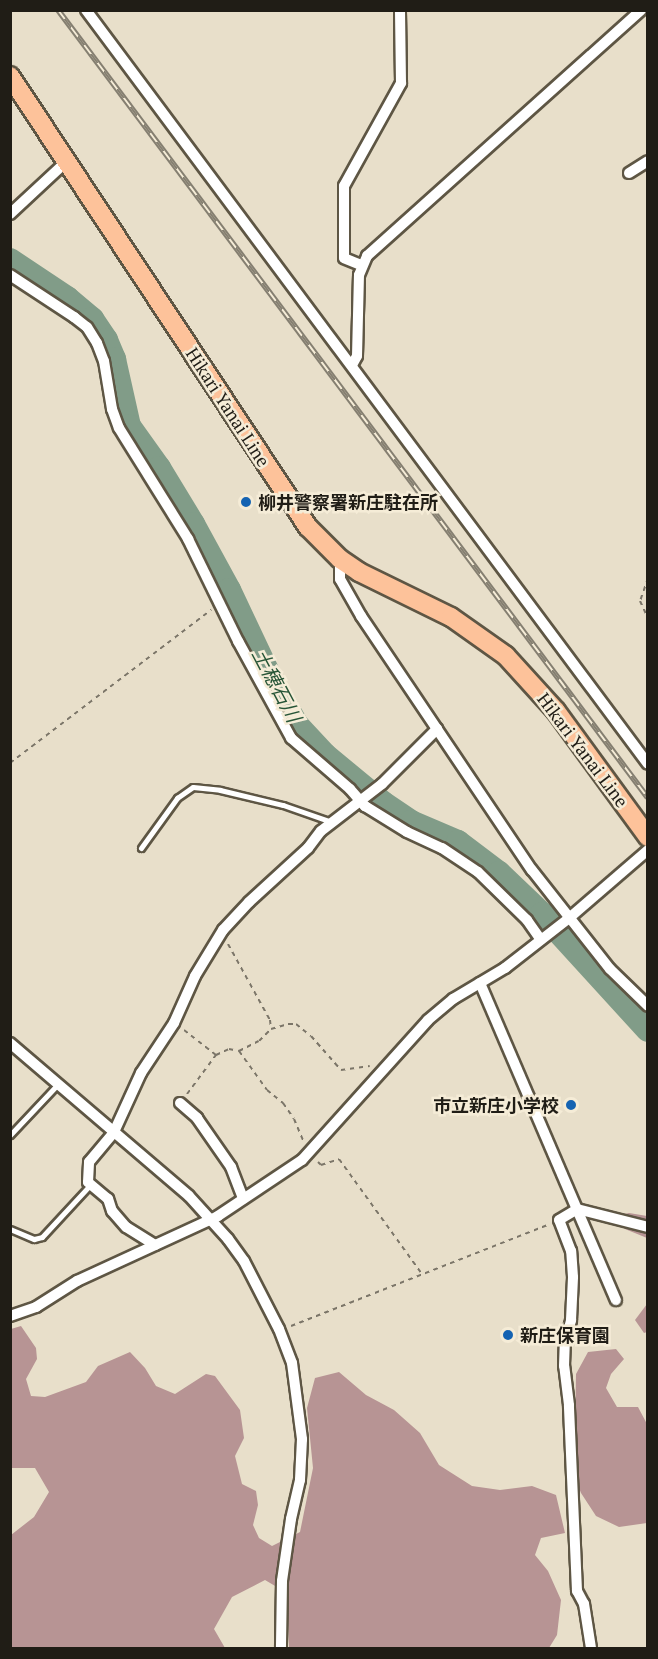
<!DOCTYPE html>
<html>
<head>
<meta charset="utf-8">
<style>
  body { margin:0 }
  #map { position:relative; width:658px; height:1659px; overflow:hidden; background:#e8dfca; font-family:"PT Serif","Noto Sans JP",serif }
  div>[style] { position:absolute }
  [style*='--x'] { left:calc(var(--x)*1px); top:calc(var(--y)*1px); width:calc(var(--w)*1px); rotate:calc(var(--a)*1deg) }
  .forest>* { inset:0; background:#b79494 }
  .river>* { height:24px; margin:-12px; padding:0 12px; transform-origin:12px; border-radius:12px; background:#819c88 }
  .path>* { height:2px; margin-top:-1px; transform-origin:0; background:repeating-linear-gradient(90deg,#7b7568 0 4.5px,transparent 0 9px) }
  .roads { filter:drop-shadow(2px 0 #5e5644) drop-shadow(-2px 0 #5e5644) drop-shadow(0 2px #5e5644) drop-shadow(0 -2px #5e5644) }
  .service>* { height:5px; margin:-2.5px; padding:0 2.5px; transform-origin:2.5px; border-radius:2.5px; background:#fff }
  .minor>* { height:10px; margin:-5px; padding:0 5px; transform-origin:5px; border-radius:5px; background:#fff }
  .primary>* { height:18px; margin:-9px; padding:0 9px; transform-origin:9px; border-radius:9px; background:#fdc29a }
  .rail>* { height:6px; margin-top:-3px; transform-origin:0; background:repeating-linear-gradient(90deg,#f5ecd7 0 11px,#857f71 0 22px); box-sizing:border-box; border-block:2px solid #857f71 }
  .dots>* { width:16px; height:16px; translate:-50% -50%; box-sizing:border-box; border:3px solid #f5ecd7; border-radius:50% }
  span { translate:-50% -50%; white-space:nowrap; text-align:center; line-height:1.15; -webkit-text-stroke:5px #f5ecd7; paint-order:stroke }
  .street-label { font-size:18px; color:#201d16 }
  .poi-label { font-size:18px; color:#201d16; font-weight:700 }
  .left { translate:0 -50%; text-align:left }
  .right { translate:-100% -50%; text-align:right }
  .water-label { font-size:20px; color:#275537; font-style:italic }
  .frame { position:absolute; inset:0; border:12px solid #201d16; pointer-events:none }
</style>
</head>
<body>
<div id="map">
  <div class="forest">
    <div style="clip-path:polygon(629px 1213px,647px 1216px,647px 1238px,625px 1229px,619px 1215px)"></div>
    <div style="clip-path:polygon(647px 1304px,647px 1332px,644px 1333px,635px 1320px)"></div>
    <div style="clip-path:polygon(21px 1326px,36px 1348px,37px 1359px,26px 1379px,31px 1396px,45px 1397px,86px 1382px,98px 1366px,130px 1352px,145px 1368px,156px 1386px,175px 1394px,206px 1374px,215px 1376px,240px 1410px,244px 1438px,235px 1456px,242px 1484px,256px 1491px,258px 1505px,253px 1525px,259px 1538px,272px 1546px,300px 1532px,313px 1468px,307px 1408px,315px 1378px,339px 1372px,366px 1395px,394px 1410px,420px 1433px,439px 1465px,472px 1486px,500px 1490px,532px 1486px,556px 1495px,565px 1533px,541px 1538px,535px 1555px,548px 1571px,561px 1600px,557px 1635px,549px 1648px,289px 1648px,287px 1593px,265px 1580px,232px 1597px,214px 1629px,225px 1648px,11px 1648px,11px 1535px,34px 1517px,49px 1492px,35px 1468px,11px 1468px,11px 1329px)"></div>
    <div style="clip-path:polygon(616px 1349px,624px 1359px,611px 1374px,606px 1388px,617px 1407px,638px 1407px,647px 1424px,647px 1523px,619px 1527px,596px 1516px,581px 1493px,577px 1483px,575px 1437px,576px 1374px,588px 1352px)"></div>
  </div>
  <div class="river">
    <div style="--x:10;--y:260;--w:69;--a:33.7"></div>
    <div style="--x:67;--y:298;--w:33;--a:40"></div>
    <div style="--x:92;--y:319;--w:25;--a:56"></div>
    <div style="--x:106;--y:340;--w:21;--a:67"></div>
    <div style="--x:114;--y:359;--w:69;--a:77.4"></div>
    <div style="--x:129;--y:426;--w:52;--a:54.5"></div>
    <div style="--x:159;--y:468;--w:66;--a:58.7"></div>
    <div style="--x:193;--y:524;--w:75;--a:61.4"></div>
    <div style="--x:229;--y:590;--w:103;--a:64.7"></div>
    <div style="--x:273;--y:683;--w:48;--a:60.3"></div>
    <div style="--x:297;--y:725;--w:41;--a:47"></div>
    <div style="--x:325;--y:755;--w:75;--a:39.6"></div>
    <div style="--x:383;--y:803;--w:34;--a:34"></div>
    <div style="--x:411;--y:822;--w:51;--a:23.1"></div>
    <div style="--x:458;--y:842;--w:51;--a:37.1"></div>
    <div style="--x:499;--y:873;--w:59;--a:43.6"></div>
    <div style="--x:542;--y:914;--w:157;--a:47.6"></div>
  </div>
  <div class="path">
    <div style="--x:648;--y:578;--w:24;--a:109"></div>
    <div style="--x:640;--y:601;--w:19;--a:65"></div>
    <div style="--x:10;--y:763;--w:253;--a:-37.3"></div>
    <div style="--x:228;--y:944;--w:87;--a:61.1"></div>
    <div style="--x:270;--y:1020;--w:9;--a:84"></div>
    <div style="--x:184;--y:1030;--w:41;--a:38"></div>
    <div style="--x:239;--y:1051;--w:48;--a:54.3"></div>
    <div style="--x:267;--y:1090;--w:21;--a:39"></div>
    <div style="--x:283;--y:1103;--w:19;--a:55"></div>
    <div style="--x:294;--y:1119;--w:23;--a:67"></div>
    <div style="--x:187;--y:1094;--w:49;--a:-53.4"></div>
    <div style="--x:216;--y:1055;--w:14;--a:-25"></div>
    <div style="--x:229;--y:1049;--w:10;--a:11"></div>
    <div style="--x:239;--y:1051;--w:22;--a:-27"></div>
    <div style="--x:259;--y:1041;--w:17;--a:-45"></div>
    <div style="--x:271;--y:1029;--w:18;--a:-16"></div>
    <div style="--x:288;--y:1024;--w:8;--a:0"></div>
    <div style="--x:296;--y:1024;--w:19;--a:39"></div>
    <div style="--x:311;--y:1036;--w:45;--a:48.6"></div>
    <div style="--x:341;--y:1070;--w:29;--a:-8"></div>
    <div style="--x:318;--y:1162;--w:4;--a:45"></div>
    <div style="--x:321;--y:1165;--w:19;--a:-18"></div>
    <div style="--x:339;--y:1159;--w:142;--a:54.2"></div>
    <div style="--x:291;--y:1326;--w:275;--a:-21.5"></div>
  </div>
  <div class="roads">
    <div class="service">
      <div style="--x:141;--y:848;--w:62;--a:-54.2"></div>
      <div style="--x:177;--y:798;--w:19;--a:-35"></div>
      <div style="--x:193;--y:787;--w:27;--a:6"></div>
      <div style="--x:220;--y:790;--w:65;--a:13.4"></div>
      <div style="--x:283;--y:805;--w:52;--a:19.1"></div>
      <div style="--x:10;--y:1135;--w:70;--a:-46.7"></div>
      <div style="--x:10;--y:1229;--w:26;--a:23"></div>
      <div style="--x:34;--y:1239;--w:8;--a:-14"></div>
      <div style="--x:42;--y:1237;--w:72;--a:-47.2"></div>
    </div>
    <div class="minor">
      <div style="--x:86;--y:10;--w:940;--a:53.3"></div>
      <div style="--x:629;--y:173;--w:22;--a:-32"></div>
      <div style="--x:10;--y:214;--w:78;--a:-42.9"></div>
      <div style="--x:361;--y:265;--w:18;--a:-158"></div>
      <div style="--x:344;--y:258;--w:72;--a:-90"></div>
      <div style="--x:344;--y:186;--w:118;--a:-61"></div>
      <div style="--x:401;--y:83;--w:73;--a:-90.8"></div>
      <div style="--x:10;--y:275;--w:77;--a:33.3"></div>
      <div style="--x:74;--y:317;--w:16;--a:38"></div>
      <div style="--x:87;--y:327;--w:19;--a:58"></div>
      <div style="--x:97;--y:343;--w:19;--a:69"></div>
      <div style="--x:104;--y:361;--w:49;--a:80.5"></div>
      <div style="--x:112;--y:409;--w:20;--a:70"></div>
      <div style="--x:119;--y:428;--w:131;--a:58.1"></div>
      <div style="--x:188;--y:539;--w:114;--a:63.9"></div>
      <div style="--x:238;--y:641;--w:111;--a:61.3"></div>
      <div style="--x:291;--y:738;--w:78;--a:40.8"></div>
      <div style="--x:350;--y:789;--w:23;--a:49"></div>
      <div style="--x:365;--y:806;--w:49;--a:31.8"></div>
      <div style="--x:407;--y:832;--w:38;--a:25"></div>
      <div style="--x:442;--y:848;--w:43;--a:33.7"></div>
      <div style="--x:478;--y:872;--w:69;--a:44.4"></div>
      <div style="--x:527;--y:920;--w:24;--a:55"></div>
      <div style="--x:352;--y:365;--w:10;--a:-61"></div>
      <div style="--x:357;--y:356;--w:81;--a:-88.6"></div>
      <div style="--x:359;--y:275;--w:21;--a:-67"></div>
      <div style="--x:367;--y:256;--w:368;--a:-41.9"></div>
      <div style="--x:340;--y:559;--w:20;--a:90"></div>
      <div style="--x:340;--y:579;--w:43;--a:60.4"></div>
      <div style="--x:361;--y:616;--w:306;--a:56.1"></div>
      <div style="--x:532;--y:870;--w:126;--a:51.8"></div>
      <div style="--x:610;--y:969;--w:53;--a:44.2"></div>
      <div style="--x:480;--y:983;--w:345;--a:66.8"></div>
      <div style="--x:10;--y:1043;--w:235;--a:40.5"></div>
      <div style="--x:189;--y:1196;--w:58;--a:47.8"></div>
      <div style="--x:228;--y:1239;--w:27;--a:54"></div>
      <div style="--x:244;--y:1261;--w:76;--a:62.8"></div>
      <div style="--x:279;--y:1329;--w:36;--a:69"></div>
      <div style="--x:292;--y:1363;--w:77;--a:82.5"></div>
      <div style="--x:302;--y:1439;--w:41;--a:92.8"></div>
      <div style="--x:300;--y:1480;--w:40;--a:103"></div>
      <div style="--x:291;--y:1519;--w:63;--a:98.3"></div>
      <div style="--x:282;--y:1581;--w:67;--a:90.9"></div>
      <div style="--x:180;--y:1103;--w:23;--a:41"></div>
      <div style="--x:197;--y:1118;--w:60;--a:55.2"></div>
      <div style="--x:231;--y:1167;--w:34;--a:69"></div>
      <div style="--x:155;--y:1245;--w:34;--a:-148"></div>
      <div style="--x:126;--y:1227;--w:21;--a:-131"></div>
      <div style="--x:112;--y:1211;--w:13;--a:-108"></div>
      <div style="--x:108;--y:1199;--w:26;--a:-140"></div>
      <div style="--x:88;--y:1182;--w:20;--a:-87"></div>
      <div style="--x:89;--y:1162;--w:39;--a:-50"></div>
      <div style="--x:114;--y:1132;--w:65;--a:-65.4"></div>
      <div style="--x:141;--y:1073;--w:60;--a:-56.6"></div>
      <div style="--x:174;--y:1023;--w:51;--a:-65.9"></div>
      <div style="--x:195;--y:976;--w:54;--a:-58.7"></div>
      <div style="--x:223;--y:930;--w:38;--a:-47"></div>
      <div style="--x:249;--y:902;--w:80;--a:-42.5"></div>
      <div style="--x:308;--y:848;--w:21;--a:-53"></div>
      <div style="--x:321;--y:831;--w:77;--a:-37.6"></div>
      <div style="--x:382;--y:784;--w:78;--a:-45"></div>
      <div style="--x:10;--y:1316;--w:28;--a:-19"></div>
      <div style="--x:36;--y:1307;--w:49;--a:-32.4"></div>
      <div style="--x:77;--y:1281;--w:155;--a:-24.7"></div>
      <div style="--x:218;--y:1216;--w:101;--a:-33.7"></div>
      <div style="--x:302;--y:1160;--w:188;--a:-48"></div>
      <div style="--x:428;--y:1020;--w:33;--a:-40"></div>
      <div style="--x:453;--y:999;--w:61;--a:-30.8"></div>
      <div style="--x:505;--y:968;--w:80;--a:-37.9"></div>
      <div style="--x:568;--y:919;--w:106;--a:-40.8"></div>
      <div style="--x:591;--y:1648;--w:45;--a:-99"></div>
      <div style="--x:584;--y:1604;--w:15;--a:-118"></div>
      <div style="--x:577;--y:1591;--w:186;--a:-92.5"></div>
      <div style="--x:569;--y:1405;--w:39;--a:-97"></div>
      <div style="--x:564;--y:1366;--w:23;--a:-88"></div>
      <div style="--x:565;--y:1343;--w:24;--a:-75"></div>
      <div style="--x:571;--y:1320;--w:43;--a:-87.3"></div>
      <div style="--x:573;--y:1277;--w:26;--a:-94"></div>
      <div style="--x:571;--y:1251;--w:33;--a:-111"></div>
      <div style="--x:559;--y:1220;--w:21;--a:-31"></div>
      <div style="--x:577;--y:1209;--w:73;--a:14.2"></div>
    </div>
    <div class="primary">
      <div style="--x:10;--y:76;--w:541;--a:56.55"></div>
      <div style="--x:308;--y:527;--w:45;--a:45"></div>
      <div style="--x:340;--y:559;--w:23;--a:34"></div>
      <div style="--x:359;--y:572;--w:102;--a:26.1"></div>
      <div style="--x:451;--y:617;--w:67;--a:35.3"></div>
      <div style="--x:506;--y:656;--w:74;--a:47.7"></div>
      <div style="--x:556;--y:711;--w:156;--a:53.9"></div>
    </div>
  </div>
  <div class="rail">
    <div style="--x:58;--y:10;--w:984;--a:53.18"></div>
  </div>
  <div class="dots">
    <div style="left:246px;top:502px;background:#1563b2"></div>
    <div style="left:571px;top:1105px;background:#1563b2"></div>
    <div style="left:508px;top:1335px;background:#1563b2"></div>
  </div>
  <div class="street-label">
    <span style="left:228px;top:407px;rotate:57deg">Hikari Yanai Line</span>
    <span style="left:583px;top:750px;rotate:53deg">Hikari Yanai Line</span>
  </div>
  <div class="poi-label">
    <span class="left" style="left:258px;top:502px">柳井警察署新庄駐在所</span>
    <span class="right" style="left:559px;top:1105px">市立新庄小学校</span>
    <span class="left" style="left:520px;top:1335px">新庄保育園</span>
  </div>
  <div class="water-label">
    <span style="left:277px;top:685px;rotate:62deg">土穂石川</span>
  </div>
  <div class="frame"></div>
</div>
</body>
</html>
